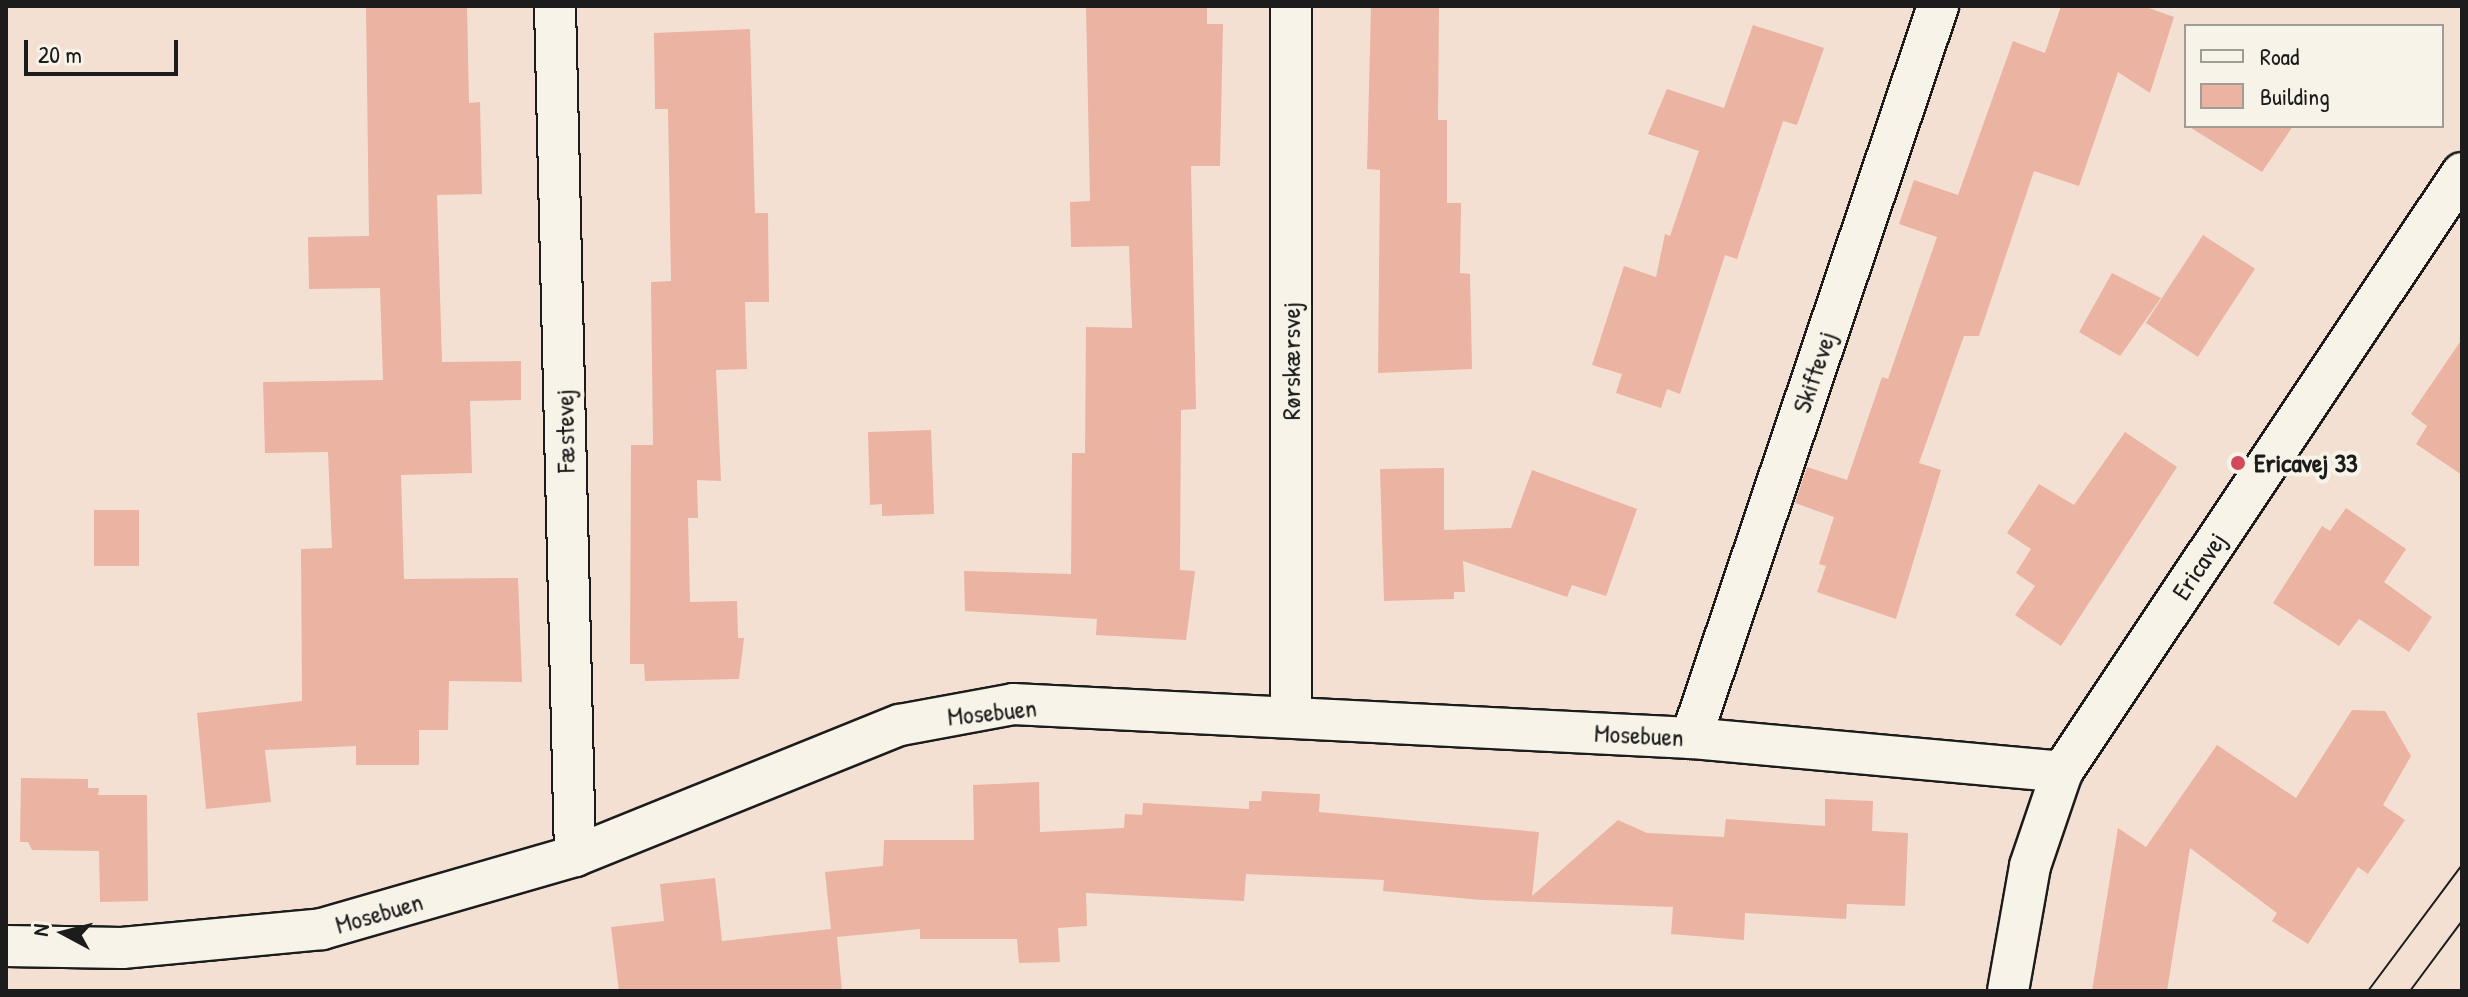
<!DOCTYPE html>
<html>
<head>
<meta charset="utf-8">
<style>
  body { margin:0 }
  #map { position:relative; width:2468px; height:997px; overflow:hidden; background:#f3e0d3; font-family:"Patrick Hand",sans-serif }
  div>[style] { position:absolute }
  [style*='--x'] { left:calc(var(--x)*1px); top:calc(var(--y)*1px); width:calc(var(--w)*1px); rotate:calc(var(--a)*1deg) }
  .building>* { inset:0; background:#ebb3a1; transform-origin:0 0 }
  .roads { filter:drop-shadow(2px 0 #1c1c1c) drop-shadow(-2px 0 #1c1c1c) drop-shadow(0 2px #1c1c1c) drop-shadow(0 -2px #1c1c1c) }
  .street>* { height:40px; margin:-20px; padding:0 20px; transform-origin:20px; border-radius:20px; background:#f7f3e8 }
  .tram>* { height:2px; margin:-1px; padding:0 1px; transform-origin:1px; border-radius:1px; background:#1c1c1c }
  .dots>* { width:22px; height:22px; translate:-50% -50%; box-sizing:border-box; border:4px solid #f7f3e8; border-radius:50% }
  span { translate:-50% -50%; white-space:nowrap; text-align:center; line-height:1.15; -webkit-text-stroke:8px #f7f3e8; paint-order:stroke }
  .street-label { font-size:26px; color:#1c1c1c }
  .poi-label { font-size:26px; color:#1c1c1c; font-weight:700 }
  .left { translate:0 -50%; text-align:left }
  .frame { position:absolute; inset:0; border:8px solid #1c1c1c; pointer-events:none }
  .legend { position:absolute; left:2184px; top:24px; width:260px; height:104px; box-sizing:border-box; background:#f7f3e8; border:2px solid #9f9d96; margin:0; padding:10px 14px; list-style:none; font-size:24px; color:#1c1c1c }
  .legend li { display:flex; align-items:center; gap:16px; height:40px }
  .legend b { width:40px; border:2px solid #9f9d96 }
  .north { position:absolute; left:24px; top:893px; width:80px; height:80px; -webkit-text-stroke:6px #f7f3e8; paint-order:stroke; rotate:277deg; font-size:22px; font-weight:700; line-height:32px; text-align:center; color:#1c1c1c }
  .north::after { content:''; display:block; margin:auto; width:28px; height:36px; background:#1c1c1c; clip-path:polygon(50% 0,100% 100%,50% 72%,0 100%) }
  .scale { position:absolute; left:24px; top:40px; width:154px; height:36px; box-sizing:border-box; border:4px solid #1c1c1c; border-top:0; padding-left:10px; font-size:24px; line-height:28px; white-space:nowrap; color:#1c1c1c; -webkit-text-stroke:6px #f7f3e8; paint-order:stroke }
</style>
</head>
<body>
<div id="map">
  <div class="building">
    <div style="clip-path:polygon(366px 6px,467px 6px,469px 103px,480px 102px,482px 194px,437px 195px,442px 362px,521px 361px,521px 400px,470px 401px,472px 473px,401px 475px,404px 579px,518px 578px,522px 682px,449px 681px,448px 730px,419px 730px,419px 765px,356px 765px,356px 746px,265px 750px,271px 802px,206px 809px,197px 713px,302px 701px,301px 549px,332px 548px,328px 452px,265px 453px,263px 382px,383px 380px,380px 288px,309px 289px,308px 237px,369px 236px)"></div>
    <div style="clip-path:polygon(1086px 6px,1207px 6px,1207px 24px,1223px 24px,1220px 166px,1191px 166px,1196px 409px,1181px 410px,1180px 570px,1195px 571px,1186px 640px,1096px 635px,1097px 619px,965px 611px,964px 571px,1071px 574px,1072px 453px,1085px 453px,1086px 327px,1132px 328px,1129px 246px,1071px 247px,1070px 202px,1090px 201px)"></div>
    <div style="clip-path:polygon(1371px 6px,1439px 6px,1438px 120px,1447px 120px,1447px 203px,1461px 203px,1460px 273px,1470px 274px,1472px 369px,1378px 373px,1380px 170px,1367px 169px)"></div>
    <div style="clip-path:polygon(2061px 6px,2143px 6px,2174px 17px,2150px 93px,2118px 72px,2079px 186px,2034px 171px,1979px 336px,1964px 336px,1919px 463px,1941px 470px,1896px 619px,1817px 592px,1826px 566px,1819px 564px,1834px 517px,1795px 503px,1807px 467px,1847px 480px,1882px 377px,1888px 379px,1937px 237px,1899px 224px,1914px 180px,1958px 195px,2013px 41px,2045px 53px)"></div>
    <div style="clip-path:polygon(1753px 25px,1824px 48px,1797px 125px,1783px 121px,1737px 259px,1725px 255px,1680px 394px,1667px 389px,1661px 408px,1616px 393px,1622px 374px,1592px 365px,1624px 266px,1656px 277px,1665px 234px,1670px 236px,1699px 151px,1648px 134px,1667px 89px,1724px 108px)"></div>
    <div style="clip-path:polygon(750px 29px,755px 213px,768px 213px,769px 302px,745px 302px,747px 369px,716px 370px,721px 481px,697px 480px,698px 518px,688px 518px,690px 602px,737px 601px,738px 638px,744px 638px,739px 679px,645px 681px,644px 664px,630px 664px,631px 445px,653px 445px,651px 282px,671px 281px,668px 109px,655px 109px,654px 33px)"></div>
    <div style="clip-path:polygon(2188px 126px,2293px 126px,2262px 172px)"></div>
    <div style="left:2203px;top:235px;width:62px;height:105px;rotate:33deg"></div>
    <div style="clip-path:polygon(2112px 273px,2161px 298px,2120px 356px,2079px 332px)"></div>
    <div style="clip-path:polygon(2462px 339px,2462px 475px,2416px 444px,2427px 426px,2411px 414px)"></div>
    <div style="clip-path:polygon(931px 430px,934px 514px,882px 516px,882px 504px,870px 505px,868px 432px)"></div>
    <div style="clip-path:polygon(2125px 432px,2177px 467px,2061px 646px,2015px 615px,2035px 586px,2016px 573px,2031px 549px,2007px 533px,2039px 484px,2074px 505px)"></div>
    <div style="clip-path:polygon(1444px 468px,1444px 530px,1511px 528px,1532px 470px,1637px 509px,1606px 596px,1572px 585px,1567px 597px,1463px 561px,1465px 592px,1454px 592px,1454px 599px,1384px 601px,1380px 469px)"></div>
    <div style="clip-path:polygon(2346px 508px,2406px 549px,2384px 582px,2432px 617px,2409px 652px,2359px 619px,2339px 646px,2273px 603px,2322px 526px,2330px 531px)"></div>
    <div style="left:94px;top:510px;width:45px;height:56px"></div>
    <div style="clip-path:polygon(2352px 710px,2385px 711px,2411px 756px,2383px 805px,2405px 820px,2368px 874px,2358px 867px,2308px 944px,2272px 921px,2277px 913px,2190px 848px,2167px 991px,2092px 991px,2118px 828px,2146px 847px,2217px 745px,2296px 798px)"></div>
    <div style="clip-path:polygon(21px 778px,88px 779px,88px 788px,99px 788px,98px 795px,147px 795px,148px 901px,100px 902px,99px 851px,32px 850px,28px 842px,20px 842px)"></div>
    <div style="clip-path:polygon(1039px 782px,1040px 832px,1124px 828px,1125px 814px,1142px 815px,1143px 803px,1249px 809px,1249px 801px,1261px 801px,1262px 791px,1320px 794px,1319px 812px,1539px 832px,1532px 896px,1618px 820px,1647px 833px,1724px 837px,1726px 819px,1825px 826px,1825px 799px,1873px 801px,1872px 831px,1908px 833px,1905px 906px,1847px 904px,1846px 919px,1745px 913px,1744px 940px,1671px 934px,1673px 907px,1482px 900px,1383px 891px,1384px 880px,1246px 874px,1244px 901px,1086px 893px,1087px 926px,1058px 928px,1060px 962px,1019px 963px,1017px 939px,920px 939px,920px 929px,837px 937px,842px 991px,619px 991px,611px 927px,664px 921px,660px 884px,715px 878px,722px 941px,831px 929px,825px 872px,883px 866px,884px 840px,974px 840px,973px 785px)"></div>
  </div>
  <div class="roads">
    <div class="street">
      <div style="--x:555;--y:6;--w:850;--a:88.65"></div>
      <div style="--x:1291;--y:716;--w:710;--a:-90"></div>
      <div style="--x:1691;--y:738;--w:773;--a:-71.35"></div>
      <div style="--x:6;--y:946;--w:116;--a:1"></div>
      <div style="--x:122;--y:948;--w:201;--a:-5.4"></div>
      <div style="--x:322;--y:929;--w:263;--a:-16.1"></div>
      <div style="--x:575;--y:856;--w:350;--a:-22"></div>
      <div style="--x:900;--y:725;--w:115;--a:-10.5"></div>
      <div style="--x:1013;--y:704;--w:679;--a:2.87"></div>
      <div style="--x:1691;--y:738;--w:373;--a:5.2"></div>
      <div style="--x:2008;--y:991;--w:127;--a:-80"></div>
      <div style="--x:2030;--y:866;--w:99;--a:-71.2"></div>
      <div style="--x:2062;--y:772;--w:720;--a:-56.27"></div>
    </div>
  </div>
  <div class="tram">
    <div style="--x:2368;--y:991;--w:157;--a:-53.3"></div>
    <div style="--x:2410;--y:991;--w:87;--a:-53.4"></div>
  </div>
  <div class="dots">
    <div style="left:2238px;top:463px;background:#d1495b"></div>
  </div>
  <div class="street-label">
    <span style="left:1291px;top:361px;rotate:-90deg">Rørskærsvej</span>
    <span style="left:1814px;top:372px;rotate:-71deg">Skiftevej</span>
    <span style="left:565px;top:431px;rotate:-91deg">Fæstevej</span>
    <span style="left:2199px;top:566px;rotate:-56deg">Ericavej</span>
    <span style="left:992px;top:712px;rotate:-6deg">Mosebuen</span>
    <span style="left:1639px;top:735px;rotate:3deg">Mosebuen</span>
    <span style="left:379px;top:913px;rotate:-16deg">Mosebuen</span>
  </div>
  <div class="poi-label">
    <span class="left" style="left:2254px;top:463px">Ericavej 33</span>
  </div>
  <div class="frame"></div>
  <ul class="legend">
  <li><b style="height:10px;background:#f7f3e8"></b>Road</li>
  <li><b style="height:22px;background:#ebb3a1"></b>Building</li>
  </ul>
  <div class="north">N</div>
  <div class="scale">20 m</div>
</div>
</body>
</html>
